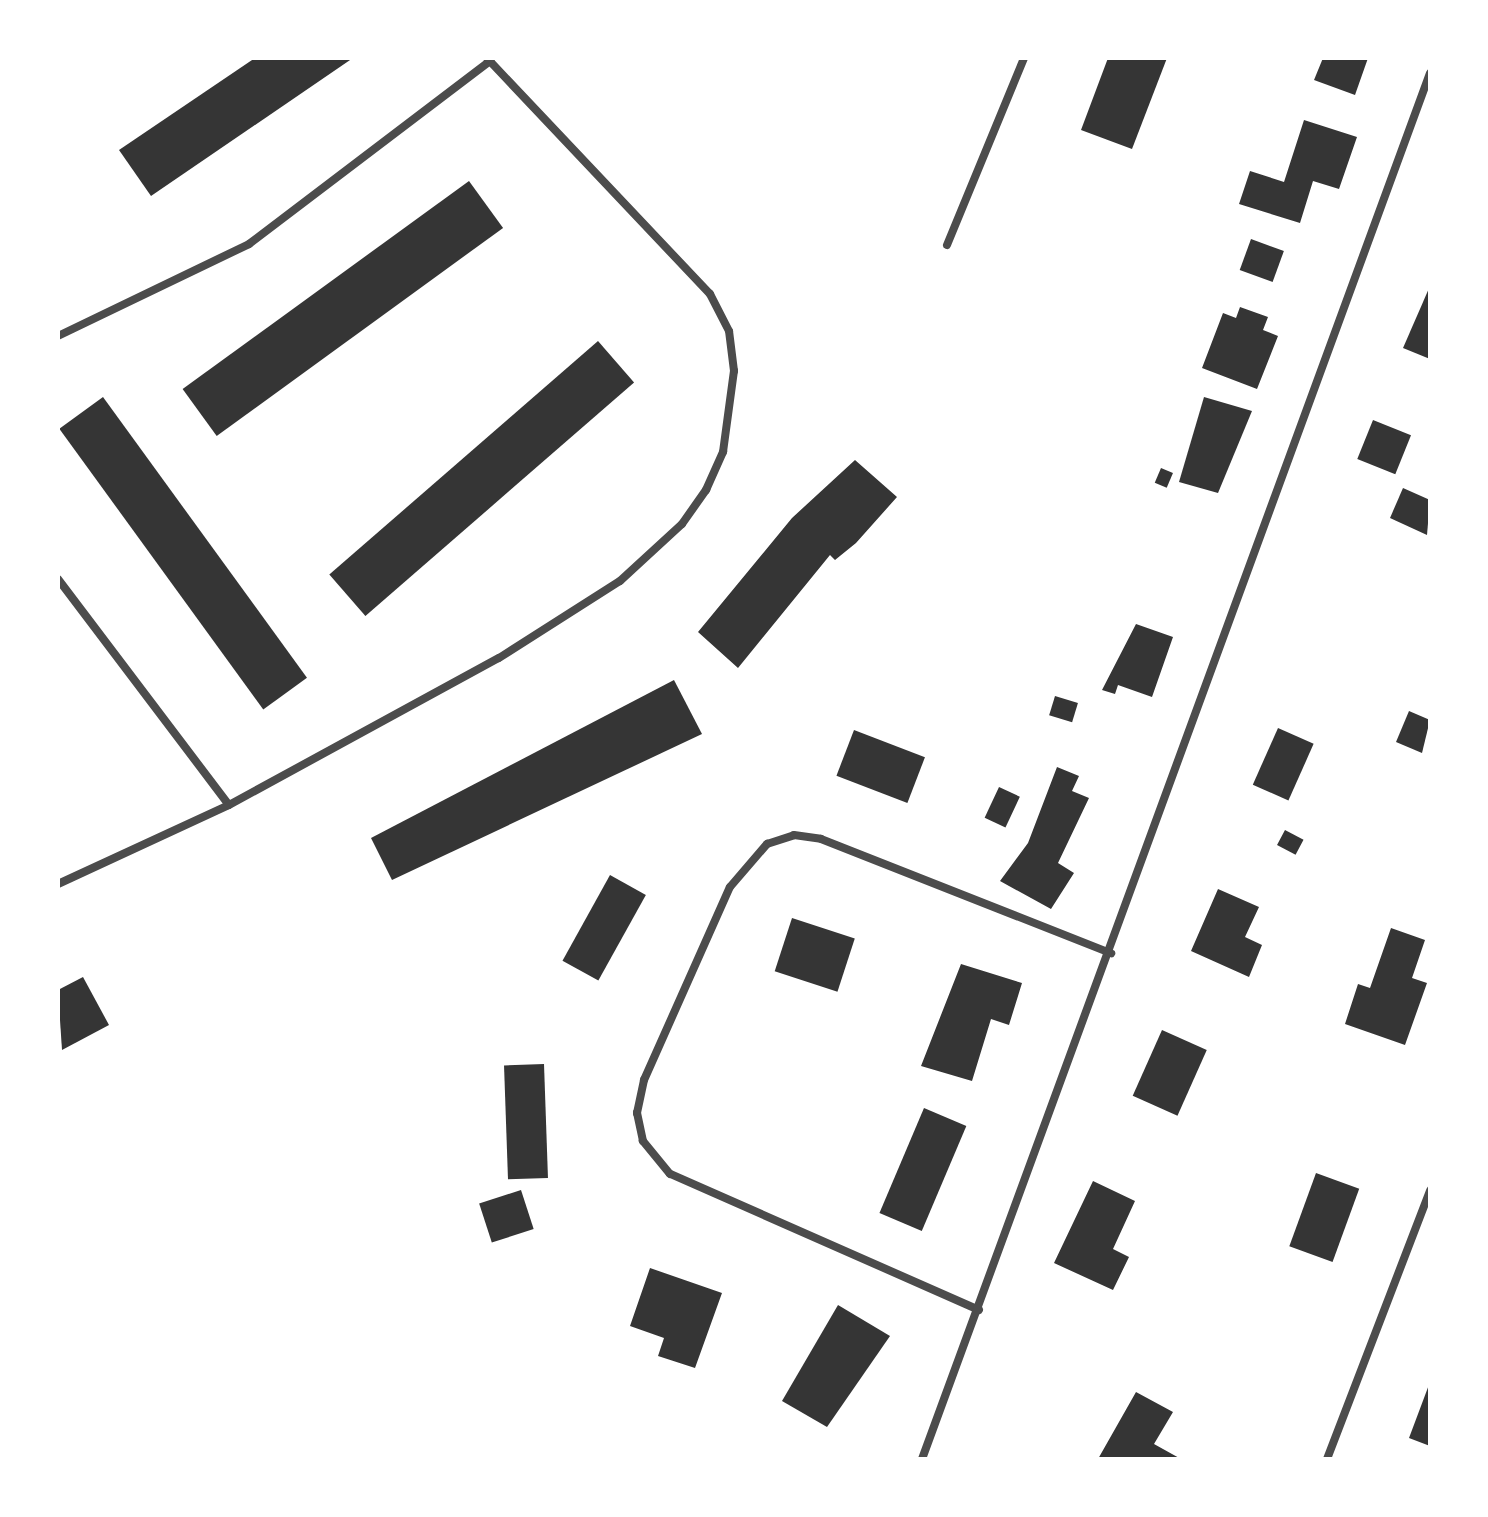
<!DOCTYPE html>
<html>
<head>
<meta charset="utf-8">
<style>
  body { margin:0 }
  #map { position:relative; width:1488px; height:1517px; overflow:hidden; background:#fff; font-family:"Public Sans",sans-serif }
  div>[style] { position:absolute }
  [style*='--x'] { left:calc(var(--x)*1px); top:calc(var(--y)*1px); width:calc(var(--w)*1px); rotate:calc(var(--a)*1deg) }
  .building>* { inset:0; background:#353535; transform-origin:0 0 }
  .minor>* { height:8px; margin:-4px; padding:0 4px; transform-origin:4px; border-radius:4px; background:#4c4c4c }
  span { translate:-50% -50%; white-space:nowrap; text-align:center; line-height:1.15; -webkit-text-stroke:6px #fff; paint-order:stroke }
  .frame { position:absolute; inset:0; border:60px solid #fff; pointer-events:none }
</style>
</head>
<body>
<div id="map">
  <div class="building">
    <div style="clip-path:polygon(255px 58px,353px 58px,151px 196px,119px 150px)"></div>
    <div style="clip-path:polygon(1108px 58px,1167px 58px,1132px 149px,1081px 130px)"></div>
    <div style="clip-path:polygon(1323px 58px,1368px 58px,1355px 95px,1314px 80px)"></div>
    <div style="clip-path:polygon(1304px 120px,1357px 137px,1339px 189px,1313px 181px,1300px 223px,1239px 204px,1250px 171px,1284px 182px)"></div>
    <div style="left:469px;top:181px;width:58px;height:354px;rotate:54deg"></div>
    <div style="left:1251px;top:239px;width:35px;height:33px;rotate:20deg"></div>
    <div style="clip-path:polygon(1430px 286px,1430px 359px,1403px 348px)"></div>
    <div style="clip-path:polygon(1240px 307px,1268px 317px,1263px 330px,1278px 336px,1257px 389px,1202px 368px,1223px 313px,1236px 318px)"></div>
    <div style="left:598px;top:341px;width:55px;height:356px;rotate:49deg"></div>
    <div style="left:103px;top:397px;width:347px;height:54px;rotate:54deg"></div>
    <div style="clip-path:polygon(1204px 397px,1252px 411px,1218px 493px,1179px 482px)"></div>
    <div style="left:1373px;top:420px;width:41px;height:42px;rotate:22deg"></div>
    <div style="clip-path:polygon(855px 460px,897px 497px,856px 543px,835px 560px,830px 555px,738px 668px,698px 632px,792px 518px)"></div>
    <div style="left:1161px;top:468px;width:13px;height:16px;rotate:23deg"></div>
    <div style="clip-path:polygon(1403px 488px,1430px 500px,1427px 535px,1390px 518px)"></div>
    <div style="clip-path:polygon(1136px 624px,1173px 637px,1152px 697px,1118px 685px,1115px 694px,1102px 690px)"></div>
    <div style="clip-path:polygon(674px 680px,702px 734px,392px 880px,371px 838px)"></div>
    <div style="left:1055px;top:696px;width:24px;height:20px;rotate:17deg"></div>
    <div style="clip-path:polygon(1409px 711px,1430px 720px,1422px 753px,1396px 742px)"></div>
    <div style="left:1278px;top:728px;width:39px;height:62px;rotate:24deg"></div>
    <div style="left:854px;top:730px;width:76px;height:49px;rotate:21deg"></div>
    <div style="clip-path:polygon(1057px 767px,1079px 776px,1072px 791px,1089px 798px,1058px 863px,1074px 873px,1051px 909px,1000px 881px,1028px 843px)"></div>
    <div style="left:999px;top:787px;width:23px;height:34px;rotate:25deg"></div>
    <div style="left:1285px;top:830px;width:21px;height:17px;rotate:28deg"></div>
    <div style="left:610px;top:875px;width:41px;height:98px;rotate:29deg"></div>
    <div style="clip-path:polygon(1218px 889px,1259px 907px,1245px 937px,1262px 945px,1249px 977px,1191px 951px)"></div>
    <div style="left:792px;top:918px;width:66px;height:56px;rotate:18deg"></div>
    <div style="clip-path:polygon(1391px 928px,1425px 940px,1412px 978px,1427px 983px,1405px 1045px,1345px 1024px,1358px 984px,1370px 988px)"></div>
    <div style="clip-path:polygon(961px 964px,1022px 983px,1009px 1025px,991px 1019px,972px 1081px,921px 1066px)"></div>
    <div style="clip-path:polygon(83px 977px,109px 1025px,62px 1050px,58px 990px)"></div>
    <div style="left:1162px;top:1030px;width:49px;height:72px;rotate:24deg"></div>
    <div style="left:544px;top:1064px;width:114px;height:40px;rotate:88deg"></div>
    <div style="left:924px;top:1108px;width:46px;height:114px;rotate:23deg"></div>
    <div style="left:1316px;top:1173px;width:46px;height:78px;rotate:20deg"></div>
    <div style="clip-path:polygon(1093px 1181px,1135px 1201px,1113px 1249px,1129px 1257px,1113px 1290px,1054px 1263px)"></div>
    <div style="left:521px;top:1190px;width:41px;height:44px;rotate:72deg"></div>
    <div style="clip-path:polygon(650px 1268px,722px 1293px,695px 1368px,658px 1356px,664px 1338px,630px 1326px)"></div>
    <div style="clip-path:polygon(838px 1305px,890px 1336px,827px 1427px,782px 1401px)"></div>
    <div style="clip-path:polygon(1430px 1382px,1430px 1446px,1409px 1438px)"></div>
    <div style="clip-path:polygon(1136px 1392px,1173px 1412px,1154px 1444px,1181px 1459px,1098px 1459px)"></div>
  </div>
  <div class="minor">
    <div style="--x:947;--y:245;--w:202;--a:-67.6"></div>
    <div style="--x:58;--y:336;--w:212;--a:-25.7"></div>
    <div style="--x:249;--y:244;--w:303;--a:-37.2"></div>
    <div style="--x:58;--y:579;--w:283;--a:52.9"></div>
    <div style="--x:58;--y:884;--w:188;--a:-24.8"></div>
    <div style="--x:229;--y:805;--w:307;--a:-28.6"></div>
    <div style="--x:499;--y:658;--w:143;--a:-32.5"></div>
    <div style="--x:620;--y:581;--w:84;--a:-42.6"></div>
    <div style="--x:682;--y:524;--w:42;--a:-54.8"></div>
    <div style="--x:706;--y:490;--w:42;--a:-65.9"></div>
    <div style="--x:723;--y:452;--w:82;--a:-82.3"></div>
    <div style="--x:734;--y:371;--w:40;--a:-97.1"></div>
    <div style="--x:729;--y:331;--w:42;--a:-117.2"></div>
    <div style="--x:710;--y:294;--w:325;--a:-133.4"></div>
    <div style="--x:979;--y:1310;--w:338;--a:-156.2"></div>
    <div style="--x:670;--y:1174;--w:43;--a:-129.3"></div>
    <div style="--x:643;--y:1141;--w:29;--a:-102"></div>
    <div style="--x:637;--y:1113;--w:34;--a:-78"></div>
    <div style="--x:644;--y:1080;--w:211;--a:-66"></div>
    <div style="--x:730;--y:887;--w:57;--a:-49.3"></div>
    <div style="--x:767;--y:844;--w:28;--a:-18"></div>
    <div style="--x:794;--y:835;--w:27;--a:8"></div>
    <div style="--x:821;--y:839;--w:312;--a:21.5"></div>
    <div style="--x:922;--y:1459;--w:1476;--a:-69.87"></div>
    <div style="--x:1327;--y:1459;--w:288;--a:-69"></div>
  </div>
  <div class="frame"></div>
</div>
</body>
</html>
